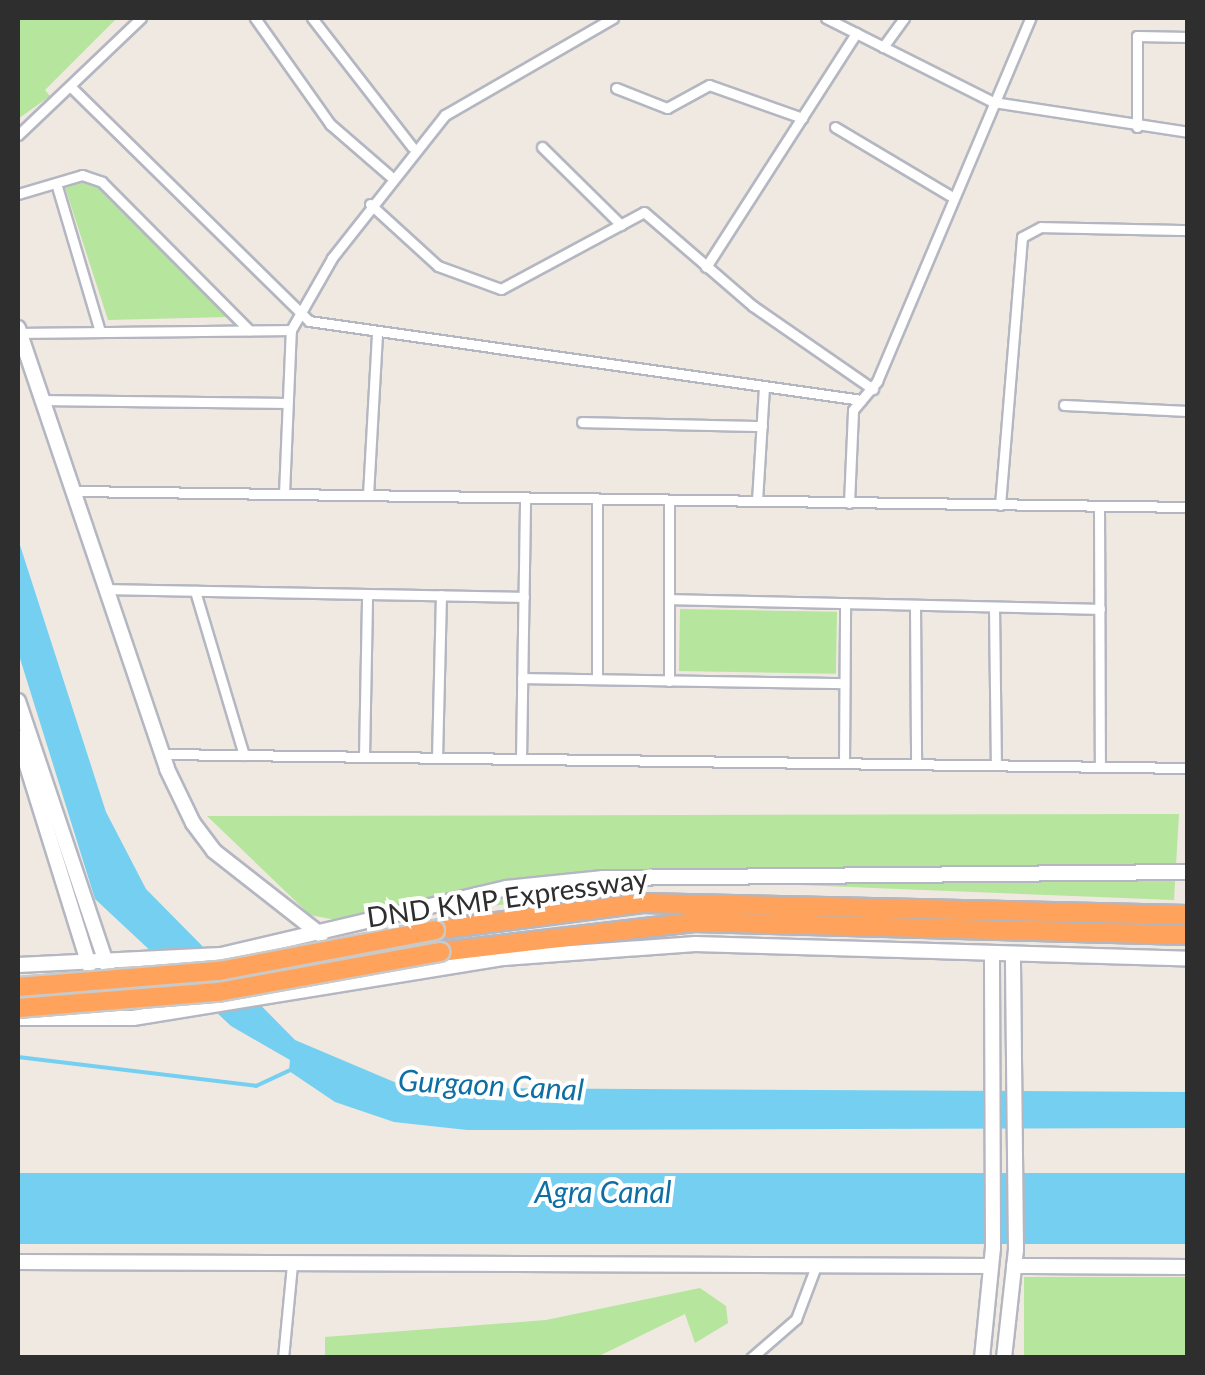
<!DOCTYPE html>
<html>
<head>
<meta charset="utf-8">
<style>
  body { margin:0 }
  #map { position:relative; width:1205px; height:1375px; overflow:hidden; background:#efe9e1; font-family:Lato,sans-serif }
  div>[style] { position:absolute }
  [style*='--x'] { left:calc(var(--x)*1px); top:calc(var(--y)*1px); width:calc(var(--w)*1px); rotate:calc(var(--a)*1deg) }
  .green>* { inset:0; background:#b6e59e; transform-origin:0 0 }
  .water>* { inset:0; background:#75cff0; transform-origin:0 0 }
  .stream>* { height:4px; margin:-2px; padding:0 2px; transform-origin:2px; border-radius:2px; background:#75cff0 }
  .roads { filter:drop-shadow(2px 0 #b4b7c1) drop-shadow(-2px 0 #b4b7c1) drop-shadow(0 2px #b4b7c1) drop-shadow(0 -2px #b4b7c1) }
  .street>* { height:9px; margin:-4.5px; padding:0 4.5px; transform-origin:4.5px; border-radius:4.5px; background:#fff }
  .secondary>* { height:14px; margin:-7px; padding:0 7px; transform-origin:7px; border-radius:7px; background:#fff }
  .highway>* { height:18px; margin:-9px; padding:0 9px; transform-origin:9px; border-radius:9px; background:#ffa35c }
  .bridges { filter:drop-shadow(2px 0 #c9c9c9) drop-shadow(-2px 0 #c9c9c9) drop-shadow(0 2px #c9c9c9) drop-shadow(0 -2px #c9c9c9) }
  .highway-bridge>* { height:18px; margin:-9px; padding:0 9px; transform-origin:9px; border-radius:9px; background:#ffa35c }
  span { translate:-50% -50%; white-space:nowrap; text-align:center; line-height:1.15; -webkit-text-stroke:8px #fff; paint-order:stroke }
  .street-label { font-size:28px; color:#2e2e2e }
  .water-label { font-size:30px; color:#0d6fa3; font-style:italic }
  .frame { position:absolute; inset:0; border:20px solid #2e2e2e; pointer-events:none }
</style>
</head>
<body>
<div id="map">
  <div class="green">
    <div style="clip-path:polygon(18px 18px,117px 18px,45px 90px,50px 96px,18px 119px)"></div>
    <div style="clip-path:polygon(92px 179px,227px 317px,108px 320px,65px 187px)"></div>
    <div style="left:680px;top:609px;width:157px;height:62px;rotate:1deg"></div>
    <div style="clip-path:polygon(1179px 814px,1174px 900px,698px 881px,352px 923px,310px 915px,207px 816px)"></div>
    <div style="left:1024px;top:1277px;width:163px;height:80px"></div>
    <div style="clip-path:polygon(700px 1288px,726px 1306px,728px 1323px,695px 1343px,685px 1314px,597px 1357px,325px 1357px,325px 1337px,546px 1320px)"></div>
  </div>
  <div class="water">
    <div style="clip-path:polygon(18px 539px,106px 812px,146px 889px,295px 1040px,399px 1084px,448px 1088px,1187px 1092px,1187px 1128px,467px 1130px,394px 1122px,335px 1102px,289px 1071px,290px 1060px,231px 1026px,95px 899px,18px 652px)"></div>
    <div style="left:18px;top:1173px;width:1169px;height:71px"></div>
  </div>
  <div class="stream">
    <div style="--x:18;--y:1057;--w:240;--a:6.9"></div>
    <div style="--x:256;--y:1086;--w:40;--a:-25"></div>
  </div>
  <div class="roads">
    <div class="street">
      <div style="--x:255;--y:18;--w:130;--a:54.7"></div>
      <div style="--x:330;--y:124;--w:79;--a:40.9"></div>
      <div style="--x:312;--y:18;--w:163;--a:52.2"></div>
      <div style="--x:826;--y:18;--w:187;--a:26.7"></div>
      <div style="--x:993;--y:102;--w:197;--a:8.7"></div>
      <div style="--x:883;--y:47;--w:36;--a:-54"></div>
      <div style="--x:72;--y:88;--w:332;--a:44.5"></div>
      <div style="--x:309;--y:321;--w:558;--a:8.14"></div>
      <div style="--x:616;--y:88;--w:55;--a:21.4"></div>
      <div style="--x:667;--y:108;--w:48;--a:-28.7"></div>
      <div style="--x:709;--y:85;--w:99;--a:19.5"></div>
      <div style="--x:835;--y:127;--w:133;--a:30.8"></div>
      <div style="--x:1137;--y:127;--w:91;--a:-90"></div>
      <div style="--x:1137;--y:36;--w:51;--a:1.1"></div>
      <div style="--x:18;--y:135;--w:170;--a:-43.6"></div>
      <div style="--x:542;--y:147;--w:111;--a:44.6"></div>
      <div style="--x:56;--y:183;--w:155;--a:73.5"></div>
      <div style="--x:18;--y:194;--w:67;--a:-16.5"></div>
      <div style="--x:82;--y:175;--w:21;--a:19"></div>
      <div style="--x:102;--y:182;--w:209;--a:45.2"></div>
      <div style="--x:370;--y:204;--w:92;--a:42.4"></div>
      <div style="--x:438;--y:266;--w:67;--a:20.1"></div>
      <div style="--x:501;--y:289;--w:162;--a:-28.3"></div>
      <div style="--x:644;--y:212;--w:144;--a:40.8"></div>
      <div style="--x:753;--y:306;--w:146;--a:34.7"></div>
      <div style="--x:706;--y:267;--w:278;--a:-57.3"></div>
      <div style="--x:19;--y:333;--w:272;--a:-0.6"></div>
      <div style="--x:42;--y:400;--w:243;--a:0.7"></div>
      <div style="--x:1064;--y:405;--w:124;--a:2.8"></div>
      <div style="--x:582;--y:422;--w:180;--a:1.3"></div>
      <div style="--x:73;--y:491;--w:1115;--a:0.82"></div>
      <div style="--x:284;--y:494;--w:164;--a:-87.6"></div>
      <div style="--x:291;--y:330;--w:83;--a:-60.3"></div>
      <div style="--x:332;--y:258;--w:182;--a:-51.7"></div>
      <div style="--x:445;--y:115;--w:194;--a:-30"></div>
      <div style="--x:368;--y:495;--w:162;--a:-86.8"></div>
      <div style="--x:597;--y:499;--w:180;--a:90"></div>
      <div style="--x:757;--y:501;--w:114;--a:-86.5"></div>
      <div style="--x:849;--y:503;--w:93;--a:-87.5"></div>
      <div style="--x:853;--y:410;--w:38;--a:-50"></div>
      <div style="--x:877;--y:381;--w:394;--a:-67.1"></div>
      <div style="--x:1000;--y:505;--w:269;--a:-85.3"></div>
      <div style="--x:1022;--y:237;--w:21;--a:-28"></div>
      <div style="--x:1041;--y:227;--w:147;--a:1.2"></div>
      <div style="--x:1099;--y:506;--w:261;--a:89.8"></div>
      <div style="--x:106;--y:589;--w:418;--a:1.1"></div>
      <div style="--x:195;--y:591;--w:171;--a:73.4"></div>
      <div style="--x:669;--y:599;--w:431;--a:1.3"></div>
      <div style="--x:915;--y:605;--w:159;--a:89.6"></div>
      <div style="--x:994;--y:607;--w:158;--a:89.3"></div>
      <div style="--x:522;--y:678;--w:322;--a:0.9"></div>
      <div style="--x:669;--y:681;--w:181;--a:-90"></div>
      <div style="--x:162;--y:754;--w:1026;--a:0.78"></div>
      <div style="--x:364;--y:757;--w:163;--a:-88.9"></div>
      <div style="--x:437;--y:758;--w:163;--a:-88.6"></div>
      <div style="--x:521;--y:759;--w:261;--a:-89.1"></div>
      <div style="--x:844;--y:763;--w:160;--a:-89.6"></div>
      <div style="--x:283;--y:1358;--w:94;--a:-84.5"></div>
      <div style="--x:751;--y:1358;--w:60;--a:-40.9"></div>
      <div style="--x:796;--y:1319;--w:57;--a:-69.3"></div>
    </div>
    <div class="secondary">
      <div style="--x:18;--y:328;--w:465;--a:71.3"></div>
      <div style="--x:167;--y:769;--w:60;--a:64.3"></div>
      <div style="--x:193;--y:823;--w:35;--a:53"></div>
      <div style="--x:214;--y:851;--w:136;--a:38.1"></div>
      <div style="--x:18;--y:701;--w:280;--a:71.4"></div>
      <div style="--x:18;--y:737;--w:239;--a:72.7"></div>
      <div style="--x:18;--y:965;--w:203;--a:-2.8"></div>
      <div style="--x:221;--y:955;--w:293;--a:-13.2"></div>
      <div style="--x:506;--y:888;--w:98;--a:-5.9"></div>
      <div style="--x:603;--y:878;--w:585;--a:-0.59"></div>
      <div style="--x:18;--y:1018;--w:115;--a:0"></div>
      <div style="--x:133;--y:1018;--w:376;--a:-9.2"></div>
      <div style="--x:504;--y:958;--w:192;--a:-4.2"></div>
      <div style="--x:695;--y:944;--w:493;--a:1.7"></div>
      <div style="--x:18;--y:1262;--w:973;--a:0.24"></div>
      <div style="--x:1014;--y:1266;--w:174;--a:0.3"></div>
      <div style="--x:982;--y:1358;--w:111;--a:-84.3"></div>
      <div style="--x:993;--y:1248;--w:295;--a:-90.2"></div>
      <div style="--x:1004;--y:1358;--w:109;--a:-83.7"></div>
      <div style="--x:1016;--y:1250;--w:296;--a:-90.6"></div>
    </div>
    <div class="highway">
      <div style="--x:435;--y:930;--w:209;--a:-7.4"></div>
      <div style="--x:642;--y:903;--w:546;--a:1.26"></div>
      <div style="--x:440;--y:952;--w:256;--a:-6.7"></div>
      <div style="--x:694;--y:922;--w:494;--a:1.5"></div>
    </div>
  </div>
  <div class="bridges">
    <div class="highway-bridge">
      <div style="--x:18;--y:987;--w:202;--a:-4.6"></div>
      <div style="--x:219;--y:971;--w:220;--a:-10.7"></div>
      <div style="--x:18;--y:1008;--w:201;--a:-4.6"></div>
      <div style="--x:218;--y:992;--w:226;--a:-10.2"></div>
    </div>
  </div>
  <div class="street-label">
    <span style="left:507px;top:897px;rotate:-8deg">DND KMP Expressway</span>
  </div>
  <div class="water-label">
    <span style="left:491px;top:1084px;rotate:3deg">Gurgaon Canal</span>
    <span style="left:603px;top:1191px">Agra Canal</span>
  </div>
  <div class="frame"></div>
</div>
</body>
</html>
